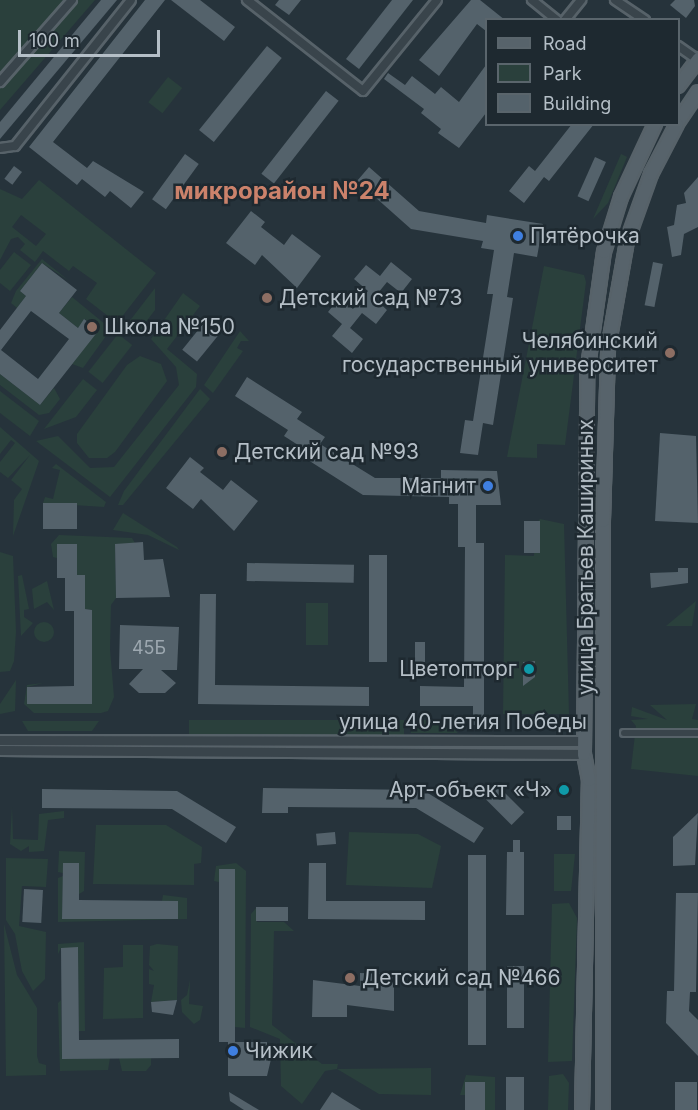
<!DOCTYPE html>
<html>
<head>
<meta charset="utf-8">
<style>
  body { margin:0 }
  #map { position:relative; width:698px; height:1110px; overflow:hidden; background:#26333b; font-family:Inter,sans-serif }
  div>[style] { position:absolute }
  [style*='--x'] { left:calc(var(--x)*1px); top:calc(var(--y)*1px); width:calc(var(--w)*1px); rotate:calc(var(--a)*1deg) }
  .green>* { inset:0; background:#2a403c; transform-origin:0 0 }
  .round { border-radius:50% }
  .building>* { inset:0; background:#54626b; transform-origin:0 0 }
  .roads { filter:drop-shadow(2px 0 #576269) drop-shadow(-2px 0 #576269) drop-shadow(0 2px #576269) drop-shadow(0 -2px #576269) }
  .pedestrian>* { height:6px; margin:-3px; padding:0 3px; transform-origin:3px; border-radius:3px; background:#39444b }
  .minor>* { height:8px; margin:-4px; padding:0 4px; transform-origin:4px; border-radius:4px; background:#39444b }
  .tertiary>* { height:9px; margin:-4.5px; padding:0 4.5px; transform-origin:4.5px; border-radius:4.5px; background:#39444b }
  .primary>* { height:12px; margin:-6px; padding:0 6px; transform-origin:6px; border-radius:6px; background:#57636b }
  .dots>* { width:16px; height:16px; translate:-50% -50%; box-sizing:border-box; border:3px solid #1e2930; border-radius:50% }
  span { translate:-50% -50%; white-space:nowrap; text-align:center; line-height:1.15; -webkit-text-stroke:5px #1e2930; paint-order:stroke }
  .number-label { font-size:18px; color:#9da8b0 }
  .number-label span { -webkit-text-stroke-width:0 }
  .poi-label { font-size:21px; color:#b5bfc7 }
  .left { translate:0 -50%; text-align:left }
  .right { translate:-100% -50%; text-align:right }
  .street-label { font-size:21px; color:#b5bfc7 }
  .quarter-label { font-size:24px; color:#cb826b; font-weight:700 }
  .legend { position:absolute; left:485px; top:18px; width:195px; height:108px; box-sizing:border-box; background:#1e2930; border:2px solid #5a656c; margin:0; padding:8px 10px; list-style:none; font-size:18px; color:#b5bfc7 }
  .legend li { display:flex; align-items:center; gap:12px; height:30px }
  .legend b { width:30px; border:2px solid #5a656c }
  .scale { position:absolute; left:18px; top:30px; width:142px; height:27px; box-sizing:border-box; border:3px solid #b5bfc7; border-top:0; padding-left:8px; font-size:18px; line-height:21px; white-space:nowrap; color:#b5bfc7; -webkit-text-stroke:4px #1e2930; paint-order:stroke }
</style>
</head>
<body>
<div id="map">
  <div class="green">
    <div style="clip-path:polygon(0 0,95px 0,0 110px)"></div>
    <div style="left:168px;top:77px;width:18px;height:32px;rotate:38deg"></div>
    <div style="clip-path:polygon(621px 154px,627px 157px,608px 203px,593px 219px)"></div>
    <div style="clip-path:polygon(evenodd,39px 180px,156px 273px,117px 323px,86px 299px,97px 283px,73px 266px,69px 271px,43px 251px,35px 262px,20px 250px,25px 244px,18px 237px,11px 239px,0 260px,0 189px,22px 199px,39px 180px,21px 215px,46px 234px,36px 246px,12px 227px,21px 215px)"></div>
    <div style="clip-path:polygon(14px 252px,31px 265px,10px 291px,0 283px,0 270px)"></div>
    <div style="clip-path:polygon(42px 259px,68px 280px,42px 263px,20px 291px,26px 296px,17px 308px,11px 303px,16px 291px)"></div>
    <div style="clip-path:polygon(544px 266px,584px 275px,586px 282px,565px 445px,537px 444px,537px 458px,507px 457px)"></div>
    <div style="clip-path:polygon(155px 288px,155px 310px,136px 335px,125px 327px)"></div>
    <div style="clip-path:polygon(183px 293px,200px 306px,167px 349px,197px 374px,196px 387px,110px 497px,36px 441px,58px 436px,90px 468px,114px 467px,179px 385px,176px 367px,151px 339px)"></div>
    <div style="clip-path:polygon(72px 297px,111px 329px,83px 368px,72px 364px,98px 329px,85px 319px,78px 328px,59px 313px)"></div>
    <div style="clip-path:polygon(240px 331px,249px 341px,241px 341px,237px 348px,243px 351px,213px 393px,204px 385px)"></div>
    <div style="left:118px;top:334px;width:18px;height:48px;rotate:38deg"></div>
    <div style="clip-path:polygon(140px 356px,161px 364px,167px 381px,115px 452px,107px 458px,89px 458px,77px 443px,77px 434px,127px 365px)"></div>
    <div style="clip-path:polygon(0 374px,40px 405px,54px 388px,60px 399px,49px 413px,39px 415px,0 385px)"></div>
    <div style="clip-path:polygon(83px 379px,97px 390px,76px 417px,44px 429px)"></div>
    <div style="clip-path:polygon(200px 389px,210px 399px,123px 505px,118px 505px,124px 491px)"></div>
    <div style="clip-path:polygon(0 391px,39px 421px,30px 436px,0 413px)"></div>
    <div style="clip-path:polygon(0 427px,39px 461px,13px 536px,14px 500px,22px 489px,11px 480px,30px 455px,8px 478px,0 472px,0 462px,15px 443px,11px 440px,0 454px)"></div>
    <div style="clip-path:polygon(56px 464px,106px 502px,104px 507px,43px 503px,45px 497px,53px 499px,60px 470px,52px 468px)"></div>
    <div style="clip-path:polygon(123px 513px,177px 547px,179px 550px,148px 535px,113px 530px)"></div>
    <div style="clip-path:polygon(540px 519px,564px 524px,569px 714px,503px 714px,505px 555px,534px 556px,535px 525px)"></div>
    <div style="clip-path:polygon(59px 535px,132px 538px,135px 543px,115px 545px,116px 598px,111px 605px,110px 649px,114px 697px,108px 711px,101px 713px,34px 713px,24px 704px,27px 685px,43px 683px,27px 687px,27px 704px,92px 703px,92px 610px,85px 609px,85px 575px,77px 575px,77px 544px,57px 544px,57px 558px,53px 557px,51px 544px)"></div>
    <div style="clip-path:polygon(0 552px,13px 556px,16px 632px,14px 661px,10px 671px,0 672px)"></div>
    <div style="clip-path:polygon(22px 575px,29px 609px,24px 610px,24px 617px,33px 623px,21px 636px,18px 576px)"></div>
    <div style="clip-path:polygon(47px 581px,54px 610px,47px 602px,34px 609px,32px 589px)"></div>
    <div style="clip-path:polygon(696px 601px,692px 626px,666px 626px)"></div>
    <div style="left:306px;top:603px;width:22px;height:42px"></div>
    <div class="round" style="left:34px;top:622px;width:20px;height:20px"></div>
    <div style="clip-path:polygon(16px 680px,15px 711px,0 714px,0 704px)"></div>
    <div style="clip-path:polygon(696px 704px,692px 719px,698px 720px,698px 776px,631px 769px,636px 726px,631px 720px,648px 719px,631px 716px,632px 707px,667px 720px,650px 705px)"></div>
    <div style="left:189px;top:720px;width:215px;height:17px"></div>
    <div style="clip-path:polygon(411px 720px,444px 720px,458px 733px,411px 733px)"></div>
    <div style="clip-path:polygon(22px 721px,99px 721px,92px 731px,28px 731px)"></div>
    <div style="clip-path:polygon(12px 806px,13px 839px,38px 840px,39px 814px,64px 811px,64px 818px,48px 820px,44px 851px,29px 852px,29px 846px,21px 851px,10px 844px)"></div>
    <div style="clip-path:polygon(96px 825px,166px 825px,202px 847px,201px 863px,194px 864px,194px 885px,93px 884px)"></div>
    <div style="clip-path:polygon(349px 832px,418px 834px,441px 846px,432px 888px,346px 885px)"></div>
    <div style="clip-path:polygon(59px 851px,85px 852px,84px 891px,79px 894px,78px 863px,63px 863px,63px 873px,58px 872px)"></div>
    <div style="clip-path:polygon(554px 854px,575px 854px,571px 891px,554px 891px)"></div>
    <div style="clip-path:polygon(6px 858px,48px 859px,46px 887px,22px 886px,19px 926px,46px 932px,45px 979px,33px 991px,22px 971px,15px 934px,6px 920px)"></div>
    <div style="clip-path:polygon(236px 863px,246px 871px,245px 1028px,235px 1027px,235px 869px,219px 869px,219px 882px,214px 881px,216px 866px)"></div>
    <div style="clip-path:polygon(63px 876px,62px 918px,178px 918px,178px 901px,162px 901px,163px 895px,187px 898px,187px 919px,58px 922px,58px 878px)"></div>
    <div style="clip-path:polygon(569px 903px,577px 918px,572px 1061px,548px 1062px,552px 904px)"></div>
    <div style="clip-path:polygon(256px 908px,257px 922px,284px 922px,294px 931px,274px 931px,272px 1025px,322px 1064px,338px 1064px,337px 1069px,431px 1068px,431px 1095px,379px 1094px,337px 1069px,325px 1071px,302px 1104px,281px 1086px,280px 1039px,250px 1027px,251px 914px)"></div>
    <div style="clip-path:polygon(4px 924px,17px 975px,37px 1008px,37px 1056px,39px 1063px,46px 1065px,46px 1075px,6px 1076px)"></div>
    <div style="clip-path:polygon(84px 942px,85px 1031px,79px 1031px,78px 948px,61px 948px,58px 954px,58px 944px)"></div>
    <div style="clip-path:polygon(157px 944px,178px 946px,177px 1000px,151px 1002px,154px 985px,149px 984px,149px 969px,154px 971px,149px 965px,150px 946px)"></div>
    <div style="clip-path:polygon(123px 945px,143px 945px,143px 1018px,103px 1019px,104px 968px,123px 967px)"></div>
    <div style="clip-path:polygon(190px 980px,189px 1004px,203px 1006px,200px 1020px,194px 1024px,182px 1012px,181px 1000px,187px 995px)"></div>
    <div style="clip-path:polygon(61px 1000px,62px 1059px,110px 1058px,108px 1070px,60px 1071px,58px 1003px)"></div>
    <div style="clip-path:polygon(119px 1058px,151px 1058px,151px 1065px,146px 1071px,122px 1071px)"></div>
    <div style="clip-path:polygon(563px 1074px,569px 1083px,568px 1110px,548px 1110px,549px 1076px)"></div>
    <div style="clip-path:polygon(466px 1075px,495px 1077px,495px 1110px,484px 1110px,484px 1082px,465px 1082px,465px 1095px,460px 1095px)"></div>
  </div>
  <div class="building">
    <div style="clip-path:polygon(101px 0,117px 0,0 139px,0 122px)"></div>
    <div style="clip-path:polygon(145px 0,165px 0,53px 142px,87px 168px,93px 161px,144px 192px,131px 208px,110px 191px,105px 197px,82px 179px,77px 185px,29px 147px)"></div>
    <div style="clip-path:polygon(171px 0,200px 0,235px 27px,224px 41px)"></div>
    <div style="clip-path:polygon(279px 0,301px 0,289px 15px,275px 5px)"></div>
    <div style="clip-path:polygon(392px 0,413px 0,359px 69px,346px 59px)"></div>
    <div style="clip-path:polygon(471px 0,480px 0,505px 20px,486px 20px,486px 31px,477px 24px,439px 76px,419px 60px)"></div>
    <div style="clip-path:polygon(675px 0,694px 0,695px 6px,686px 18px,670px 5px)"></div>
    <div style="left:267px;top:46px;width:19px;height:108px;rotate:39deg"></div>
    <div style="clip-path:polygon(486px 65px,486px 113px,459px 148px,438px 133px,441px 129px,421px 113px,424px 109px,384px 79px,388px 73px,405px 85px,412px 76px,435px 94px,441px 87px,459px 102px)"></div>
    <div style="left:326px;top:91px;width:16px;height:105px;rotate:38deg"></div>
    <div style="clip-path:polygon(572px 124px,594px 124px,549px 181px,544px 177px,524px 203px,509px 191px,529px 166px,535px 171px)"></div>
    <div style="left:185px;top:154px;width:17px;height:56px;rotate:36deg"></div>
    <div style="left:595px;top:157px;width:12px;height:43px;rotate:24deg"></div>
    <div style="left:14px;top:166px;width:10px;height:16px;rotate:37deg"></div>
    <div style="clip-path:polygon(369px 167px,419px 211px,486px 223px,487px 215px,543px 224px,537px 257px,514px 253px,507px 297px,513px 298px,493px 425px,483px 423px,478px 455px,460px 453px,465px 420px,473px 421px,493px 294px,487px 294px,494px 250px,481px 248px,483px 241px,411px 229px,357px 181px)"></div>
    <div style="clip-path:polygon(698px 177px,698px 227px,684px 234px,681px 255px,672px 257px,667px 227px,674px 225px,677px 205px,686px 203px,684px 193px)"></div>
    <div style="clip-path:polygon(251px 211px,265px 222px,261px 227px,284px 245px,292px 234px,321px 256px,297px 288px,262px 255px,255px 265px,226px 243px)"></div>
    <div style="clip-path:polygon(391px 262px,412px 279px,401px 293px,387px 282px,374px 298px,387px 310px,376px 324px,362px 313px,350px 328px,363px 339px,352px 353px,332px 336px,342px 324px,328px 312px,339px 298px,353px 309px,368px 291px,354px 279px,366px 265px,380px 276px)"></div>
    <div style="left:653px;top:262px;width:10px;height:44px;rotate:11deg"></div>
    <div style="clip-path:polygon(evenodd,42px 263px,77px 290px,59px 313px,78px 328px,84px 319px,99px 330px,40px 405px,0 374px,0 330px,26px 296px,20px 291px,42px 263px,31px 311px,69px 339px,38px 379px,1px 350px,31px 311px)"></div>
    <div style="left:203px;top:324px;width:19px;height:33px;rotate:39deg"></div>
    <div style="clip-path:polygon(247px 377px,302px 412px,297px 419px,325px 437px,320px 444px,375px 478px,441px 478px,441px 470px,497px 471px,501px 505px,476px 505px,476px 543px,484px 543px,484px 725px,473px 725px,473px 706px,420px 706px,420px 686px,464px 687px,465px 547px,458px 547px,458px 504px,449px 504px,449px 497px,363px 495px,308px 460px,312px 454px,284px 436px,288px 430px,235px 396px)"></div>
    <div style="clip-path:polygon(660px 433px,696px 436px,698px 523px,655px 521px)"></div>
    <div style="clip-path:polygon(190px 457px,204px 468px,200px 472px,223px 490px,231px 480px,258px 501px,234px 531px,201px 499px,193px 509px,166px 488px)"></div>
    <div style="left:43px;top:503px;width:34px;height:26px"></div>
    <div style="left:524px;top:521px;width:16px;height:32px"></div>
    <div style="clip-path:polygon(143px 542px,144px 560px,163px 559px,170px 597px,116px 598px,115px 544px)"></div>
    <div style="clip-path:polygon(57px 544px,77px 544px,77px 575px,85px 575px,85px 609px,92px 610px,92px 704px,27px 704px,27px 687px,74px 686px,74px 611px,65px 611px,65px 578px,57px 578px)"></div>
    <div style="left:369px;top:555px;width:18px;height:107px"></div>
    <div style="left:247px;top:563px;width:107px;height:18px;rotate:1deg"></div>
    <div style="clip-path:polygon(678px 568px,688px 568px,688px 583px,651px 588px,650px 573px,678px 572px)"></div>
    <div style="clip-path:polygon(200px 594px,216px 594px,215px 685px,369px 687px,369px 706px,198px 704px)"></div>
    <div style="clip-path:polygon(120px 625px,179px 627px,177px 670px,161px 670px,176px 683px,165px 693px,139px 693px,129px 684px,143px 669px,119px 669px)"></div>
    <div style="left:415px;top:642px;width:10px;height:20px"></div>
    <div style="clip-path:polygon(535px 661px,535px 677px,523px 686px,523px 662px)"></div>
    <div style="left:496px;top:784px;width:40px;height:18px;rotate:45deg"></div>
    <div style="clip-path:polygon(263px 788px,423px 790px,484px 828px,474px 843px,416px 808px,288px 807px,288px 813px,262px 813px)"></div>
    <div style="clip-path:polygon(42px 789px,177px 791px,236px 827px,226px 843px,172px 809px,42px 808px)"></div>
    <div style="clip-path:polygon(698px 813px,695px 865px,673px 866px,673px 837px)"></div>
    <div style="left:557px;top:816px;width:14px;height:14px"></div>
    <div style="left:335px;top:832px;width:12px;height:19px;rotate:85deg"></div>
    <div style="clip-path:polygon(513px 840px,520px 840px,520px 852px,524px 852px,524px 915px,506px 915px,507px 852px,513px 852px)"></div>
    <div style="left:468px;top:855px;width:18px;height:190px"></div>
    <div style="clip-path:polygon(63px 863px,79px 863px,79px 900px,178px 901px,178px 919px,62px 919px)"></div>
    <div style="clip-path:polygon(309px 863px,326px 863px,326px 901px,425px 901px,425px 920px,308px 919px)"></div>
    <div style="clip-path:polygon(219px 869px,235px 869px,235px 1042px,267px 1042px,267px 1055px,272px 1055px,267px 1076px,228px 1076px,228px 1042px,219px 1042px)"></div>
    <div style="left:24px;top:889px;width:19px;height:33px;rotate:3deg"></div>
    <div style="clip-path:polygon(676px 893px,698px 893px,696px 992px,690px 992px,689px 1011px,698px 1020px,698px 1056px,666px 1023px,667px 991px,674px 991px)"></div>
    <div style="left:288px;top:907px;width:14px;height:32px;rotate:90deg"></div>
    <div style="clip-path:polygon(78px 947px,79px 1040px,179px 1039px,179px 1058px,62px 1059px,61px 948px)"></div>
    <div style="left:507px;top:966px;width:17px;height:62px"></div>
    <div style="clip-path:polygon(360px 973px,394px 974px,394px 1011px,347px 1005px,347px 1017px,312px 1017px,313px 980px,360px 986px)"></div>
    <div style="clip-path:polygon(177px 1000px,173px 1015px,152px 1012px,151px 1002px)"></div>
    <div style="left:506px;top:1077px;width:18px;height:33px"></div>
    <div style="left:465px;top:1082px;width:20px;height:28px"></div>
    <div style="left:675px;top:1082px;width:22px;height:28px"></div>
    <div style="clip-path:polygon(229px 1092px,259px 1110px,244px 1110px,230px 1101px)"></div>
    <div style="clip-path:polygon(332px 1092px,343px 1099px,361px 1110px,320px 1110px)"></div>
  </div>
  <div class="roads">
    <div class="pedestrian">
      <div style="--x:624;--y:733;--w:74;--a:0"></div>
    </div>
    <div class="minor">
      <div style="--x:247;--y:0;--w:147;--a:38.1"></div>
      <div style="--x:363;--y:91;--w:117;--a:-50.9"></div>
      <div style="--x:532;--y:0;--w:32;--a:39"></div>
      <div style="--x:615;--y:0;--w:36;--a:34"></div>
      <div style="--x:565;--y:20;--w:26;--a:-51"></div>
      <div style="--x:678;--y:46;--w:24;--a:35"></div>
      <div style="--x:0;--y:82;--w:109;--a:-48.7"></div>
      <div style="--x:0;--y:148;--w:15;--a:-8"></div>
      <div style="--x:15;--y:146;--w:186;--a:-51.5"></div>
    </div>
    <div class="tertiary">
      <div style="--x:0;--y:740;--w:584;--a:0.1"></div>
      <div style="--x:0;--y:750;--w:584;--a:0.39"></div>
    </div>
    <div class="primary">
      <div style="--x:678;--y:86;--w:34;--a:-53"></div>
      <div style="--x:678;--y:122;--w:36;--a:-56"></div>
      <div style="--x:582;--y:1110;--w:330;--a:-88.8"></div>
      <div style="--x:589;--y:780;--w:26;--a:-101"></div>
      <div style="--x:584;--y:754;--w:380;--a:-89.5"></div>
      <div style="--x:587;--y:374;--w:123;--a:-82.1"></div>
      <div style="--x:604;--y:252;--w:58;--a:-72.8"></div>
      <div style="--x:621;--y:197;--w:81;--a:-65"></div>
      <div style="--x:603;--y:1110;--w:589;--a:-90"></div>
      <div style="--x:603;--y:521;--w:172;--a:-88.3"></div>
      <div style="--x:608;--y:349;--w:110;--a:-80"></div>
      <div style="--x:627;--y:241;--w:71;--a:-70.3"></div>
      <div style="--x:651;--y:174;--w:56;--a:-62.5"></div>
    </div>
  </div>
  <div class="dots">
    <div style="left:518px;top:236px;background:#3f7fe0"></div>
    <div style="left:267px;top:298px;background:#8d6e63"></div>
    <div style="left:92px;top:327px;background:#8d6e63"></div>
    <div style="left:670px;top:353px;background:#8d6e63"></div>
    <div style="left:222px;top:452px;background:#8d6e63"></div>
    <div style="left:488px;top:486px;background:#3f7fe0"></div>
    <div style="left:529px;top:669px;background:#0f9aa8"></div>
    <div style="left:564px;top:790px;background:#0f9aa8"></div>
    <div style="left:350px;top:978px;background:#8d6e63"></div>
    <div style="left:233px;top:1051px;background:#3f7fe0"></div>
  </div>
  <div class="number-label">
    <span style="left:149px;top:648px">45Б</span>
  </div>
  <div class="poi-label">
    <span class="left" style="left:530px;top:236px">Пятёрочка</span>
    <span class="left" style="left:279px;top:298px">Детский сад №73</span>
    <span class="left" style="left:104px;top:327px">Школа №150</span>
    <span class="right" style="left:658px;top:353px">Челябинский<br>государственный университет</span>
    <span class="left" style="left:234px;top:452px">Детский сад №93</span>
    <span class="right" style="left:476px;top:486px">Магнит</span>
    <span class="right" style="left:517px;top:669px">Цветопторг</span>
    <span class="right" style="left:552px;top:790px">Арт-объект «Ч»</span>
    <span class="left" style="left:362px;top:978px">Детский сад №466</span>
    <span class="left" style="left:245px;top:1051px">Чижик</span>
  </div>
  <div class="street-label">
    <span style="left:586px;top:557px;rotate:-90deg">улица Братьев Кашириных</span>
    <span style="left:463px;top:722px">улица 40-летия Победы</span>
  </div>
  <div class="quarter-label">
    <span style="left:282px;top:191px">микрорайон №24</span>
  </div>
  <ul class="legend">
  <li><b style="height:8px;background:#57636b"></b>Road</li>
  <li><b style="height:16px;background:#2a403c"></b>Park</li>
  <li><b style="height:16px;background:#54626b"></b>Building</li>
  </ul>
  <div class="scale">100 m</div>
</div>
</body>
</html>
